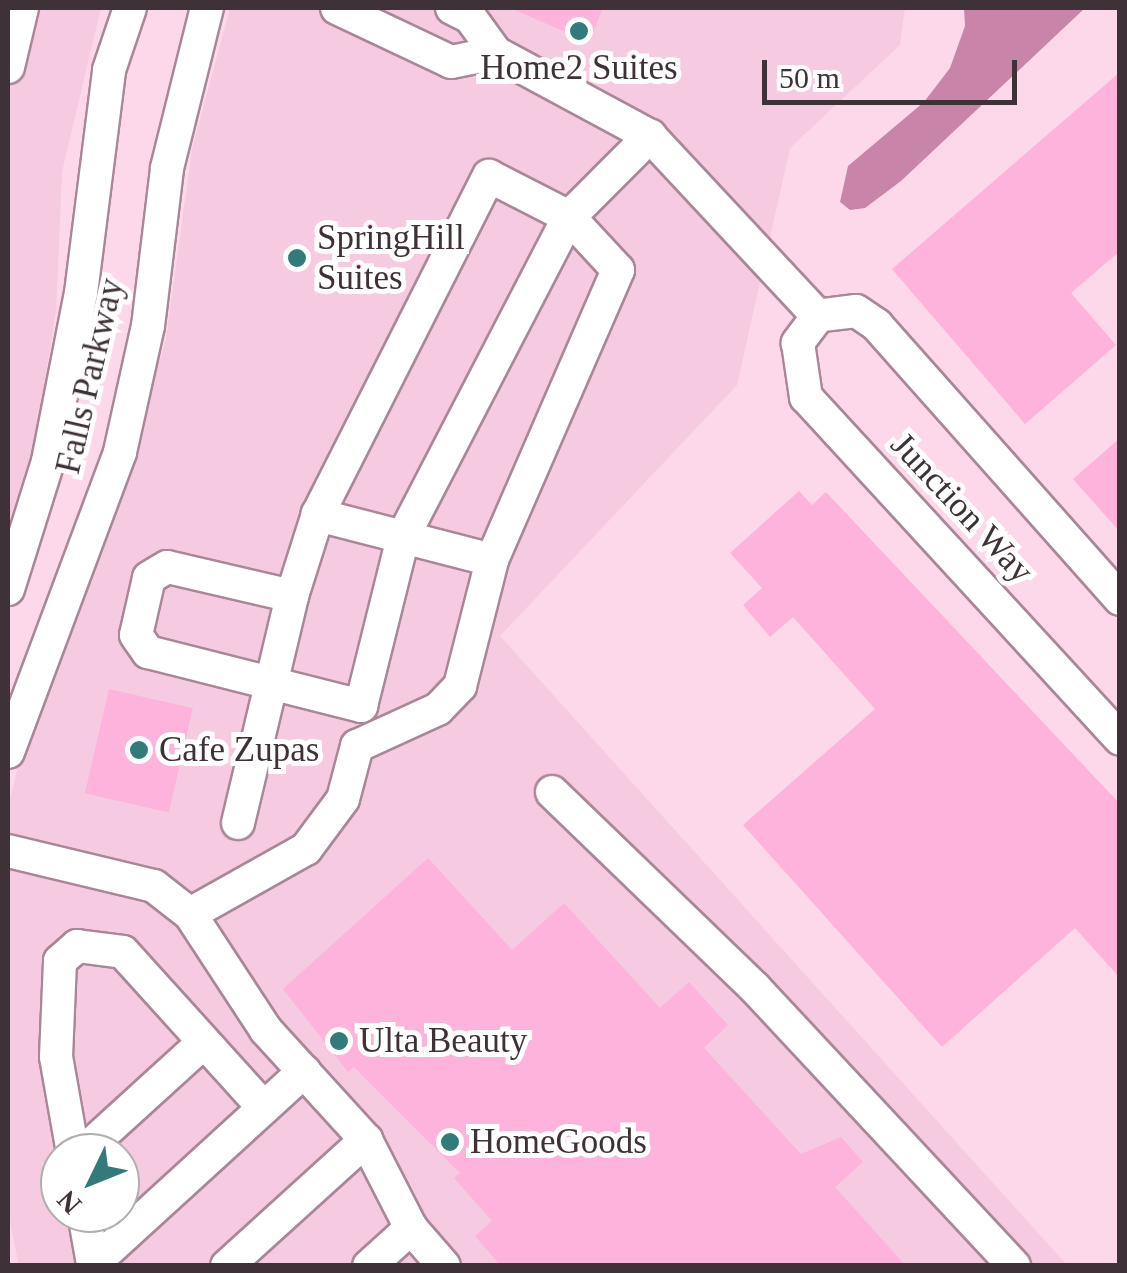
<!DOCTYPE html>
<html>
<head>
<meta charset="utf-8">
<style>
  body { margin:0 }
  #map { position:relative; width:1127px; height:1273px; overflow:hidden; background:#fdd8eb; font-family:"Times New Roman",serif }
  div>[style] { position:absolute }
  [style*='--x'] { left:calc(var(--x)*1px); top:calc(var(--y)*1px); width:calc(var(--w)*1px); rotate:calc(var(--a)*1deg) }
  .built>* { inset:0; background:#f6cae1 }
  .water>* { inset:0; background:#c984aa }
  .building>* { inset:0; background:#fdb3db; transform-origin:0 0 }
  .roads { filter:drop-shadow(2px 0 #a88798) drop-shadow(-2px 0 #a88798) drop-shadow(0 2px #a88798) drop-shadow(0 -2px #a88798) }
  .minor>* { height:32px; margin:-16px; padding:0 16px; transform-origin:16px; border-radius:16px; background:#fff }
  .dots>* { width:28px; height:28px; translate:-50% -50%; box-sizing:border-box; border:5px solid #fff; border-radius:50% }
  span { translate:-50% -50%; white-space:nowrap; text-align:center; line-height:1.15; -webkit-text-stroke:10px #fff; paint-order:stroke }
  .poi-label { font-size:35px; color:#3f3138 }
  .left { translate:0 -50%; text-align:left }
  .street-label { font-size:35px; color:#3f3138 }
  .frame { position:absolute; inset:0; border:10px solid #3f3138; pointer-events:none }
  .north { position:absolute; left:40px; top:1133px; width:100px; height:100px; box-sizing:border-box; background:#fff; border:2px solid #b2adaf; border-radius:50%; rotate:227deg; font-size:28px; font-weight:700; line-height:40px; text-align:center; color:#3f3138 }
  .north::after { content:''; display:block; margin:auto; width:35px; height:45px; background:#327b7b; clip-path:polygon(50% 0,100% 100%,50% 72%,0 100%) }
  .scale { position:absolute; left:762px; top:60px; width:255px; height:45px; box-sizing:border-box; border:5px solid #3f3138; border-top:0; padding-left:12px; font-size:30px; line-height:35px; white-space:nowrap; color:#3f3138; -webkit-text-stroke:8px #fff; paint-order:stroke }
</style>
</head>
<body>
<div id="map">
  <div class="built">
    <div style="clip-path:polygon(8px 8px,101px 8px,62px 172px,56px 312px,35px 441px,8px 524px)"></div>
    <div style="clip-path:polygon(evenodd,230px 8px,905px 8px,900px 45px,790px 148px,737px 385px,500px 636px,1067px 1265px,19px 1266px,8px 1212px,8px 808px,21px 754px,124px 481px,166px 339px,192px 149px,230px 8px,60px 1153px,120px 1153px,120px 1213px,60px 1213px,60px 1153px)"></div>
  </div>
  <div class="water">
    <div style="clip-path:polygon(964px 8px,1085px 8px,901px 181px,865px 208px,850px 210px,840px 202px,848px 166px,924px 102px,950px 68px,965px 26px)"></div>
  </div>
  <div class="building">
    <div style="clip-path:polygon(510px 8px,603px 8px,589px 42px)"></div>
    <div style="clip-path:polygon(1120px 72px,1120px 251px,1071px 293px,1116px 345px,1025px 424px,892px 269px)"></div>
    <div style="clip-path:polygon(1120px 438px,1120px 532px,1073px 479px)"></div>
    <div style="clip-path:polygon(799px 491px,812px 505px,826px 492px,1120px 804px,1120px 978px,1075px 928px,942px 1047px,743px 825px,875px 709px,793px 617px,770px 637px,743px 605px,762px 588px,730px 553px)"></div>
    <div style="left:109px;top:689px;width:86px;height:107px;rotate:13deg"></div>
    <div style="clip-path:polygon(428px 858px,512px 950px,564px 903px,660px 1008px,689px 982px,728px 1025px,704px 1048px,801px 1154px,841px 1137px,863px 1162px,835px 1187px,906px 1266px,501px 1266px,475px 1236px,492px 1221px,454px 1178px,460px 1173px,354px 1067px,348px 1072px,283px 989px)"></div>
  </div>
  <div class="roads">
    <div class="minor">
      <div style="--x:337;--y:8;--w:126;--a:25.3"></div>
      <div style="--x:451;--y:62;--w:46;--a:-11.3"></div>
      <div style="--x:452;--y:8;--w:20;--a:27"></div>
      <div style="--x:470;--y:17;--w:44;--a:54.2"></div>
      <div style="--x:496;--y:53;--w:175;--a:28.3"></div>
      <div style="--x:650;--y:136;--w:246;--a:47"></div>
      <div style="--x:8;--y:67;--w:61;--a:-76.7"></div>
      <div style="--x:318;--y:514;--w:379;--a:-63.2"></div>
      <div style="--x:489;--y:176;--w:90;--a:27.1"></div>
      <div style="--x:569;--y:217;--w:72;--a:47.2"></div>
      <div style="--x:618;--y:270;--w:316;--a:113.5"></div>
      <div style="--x:8;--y:589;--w:134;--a:-72.6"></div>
      <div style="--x:48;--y:461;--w:171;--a:-78.9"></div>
      <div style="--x:81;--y:293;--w:225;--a:-82.8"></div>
      <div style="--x:109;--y:70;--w:65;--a:-71.3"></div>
      <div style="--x:1120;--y:599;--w:366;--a:-131.6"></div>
      <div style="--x:877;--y:325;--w:25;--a:-146"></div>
      <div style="--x:856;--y:311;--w:38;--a:173"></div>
      <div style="--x:818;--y:316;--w:34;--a:127"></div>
      <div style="--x:798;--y:343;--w:55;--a:81.6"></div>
      <div style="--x:806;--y:397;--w:464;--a:47.4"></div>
      <div style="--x:8;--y:752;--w:320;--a:-69.5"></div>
      <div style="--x:120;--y:452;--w:129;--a:-77.5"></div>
      <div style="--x:148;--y:326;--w:159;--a:-83.1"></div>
      <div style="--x:167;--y:168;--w:165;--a:-76"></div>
      <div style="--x:552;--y:792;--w:282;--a:44"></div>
      <div style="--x:755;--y:988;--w:380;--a:47"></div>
      <div style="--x:238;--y:823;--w:233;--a:-76.6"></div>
      <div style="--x:8;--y:851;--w:150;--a:13.5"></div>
      <div style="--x:154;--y:886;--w:46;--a:37.9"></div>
      <div style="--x:190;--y:914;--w:139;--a:56.8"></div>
      <div style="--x:266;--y:1030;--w:149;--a:47.7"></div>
      <div style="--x:366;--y:1140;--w:99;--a:62.9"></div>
      <div style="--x:411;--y:1228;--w:50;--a:49"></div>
      <div style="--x:190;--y:914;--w:133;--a:-29.3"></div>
      <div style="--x:306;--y:849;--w:62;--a:-53.5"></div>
      <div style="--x:343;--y:799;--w:55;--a:-75.2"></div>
      <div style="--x:357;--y:746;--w:89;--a:-24.6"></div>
      <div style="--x:438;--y:709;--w:32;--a:-46"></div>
      <div style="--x:460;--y:686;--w:130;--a:-75.7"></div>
      <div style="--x:492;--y:560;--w:92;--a:-165.5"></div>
      <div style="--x:403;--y:537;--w:81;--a:-165.6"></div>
      <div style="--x:325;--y:517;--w:8;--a:-157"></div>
      <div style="--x:318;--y:514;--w:86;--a:107.6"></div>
      <div style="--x:292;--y:596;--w:128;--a:-166.9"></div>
      <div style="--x:167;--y:567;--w:21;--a:149"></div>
      <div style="--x:149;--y:578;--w:58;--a:102.8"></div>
      <div style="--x:136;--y:635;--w:21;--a:55"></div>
      <div style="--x:148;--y:652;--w:220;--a:14.2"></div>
      <div style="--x:361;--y:706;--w:174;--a:-76"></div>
      <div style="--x:403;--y:537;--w:360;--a:-62.6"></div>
      <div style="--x:569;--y:217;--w:115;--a:-45"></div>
      <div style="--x:73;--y:1153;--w:97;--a:-100"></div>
      <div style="--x:56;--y:1057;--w:96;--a:-87.6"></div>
      <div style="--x:60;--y:961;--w:23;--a:-41"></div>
      <div style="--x:77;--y:946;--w:46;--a:7.4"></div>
      <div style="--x:123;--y:952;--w:210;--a:47.9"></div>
      <div style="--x:82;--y:1153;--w:165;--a:-42.3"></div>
      <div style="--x:84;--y:1213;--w:52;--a:80"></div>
      <div style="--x:93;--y:1264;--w:286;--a:-42.4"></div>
      <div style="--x:227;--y:1266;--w:188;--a:-42.2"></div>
      <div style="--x:369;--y:1266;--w:57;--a:-42.1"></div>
    </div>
  </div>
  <div class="dots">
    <div style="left:579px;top:31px;background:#327b7b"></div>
    <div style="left:297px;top:258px;background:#327b7b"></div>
    <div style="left:139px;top:750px;background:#327b7b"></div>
    <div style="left:339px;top:1041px;background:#327b7b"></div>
    <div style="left:450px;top:1142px;background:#327b7b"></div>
  </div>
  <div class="poi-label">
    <span style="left:579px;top:68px">Home2 Suites</span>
    <span class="left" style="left:317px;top:258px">SpringHill<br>Suites</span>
    <span class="left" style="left:159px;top:750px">Cafe Zupas</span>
    <span class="left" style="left:359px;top:1041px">Ulta Beauty</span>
    <span class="left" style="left:470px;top:1142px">HomeGoods</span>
  </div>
  <div class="street-label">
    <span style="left:90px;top:376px;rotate:-77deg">Falls Parkway</span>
    <span style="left:962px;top:508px;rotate:47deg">Junction Way</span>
  </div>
  <div class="frame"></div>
  <div class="north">N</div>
  <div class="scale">50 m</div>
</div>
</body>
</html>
